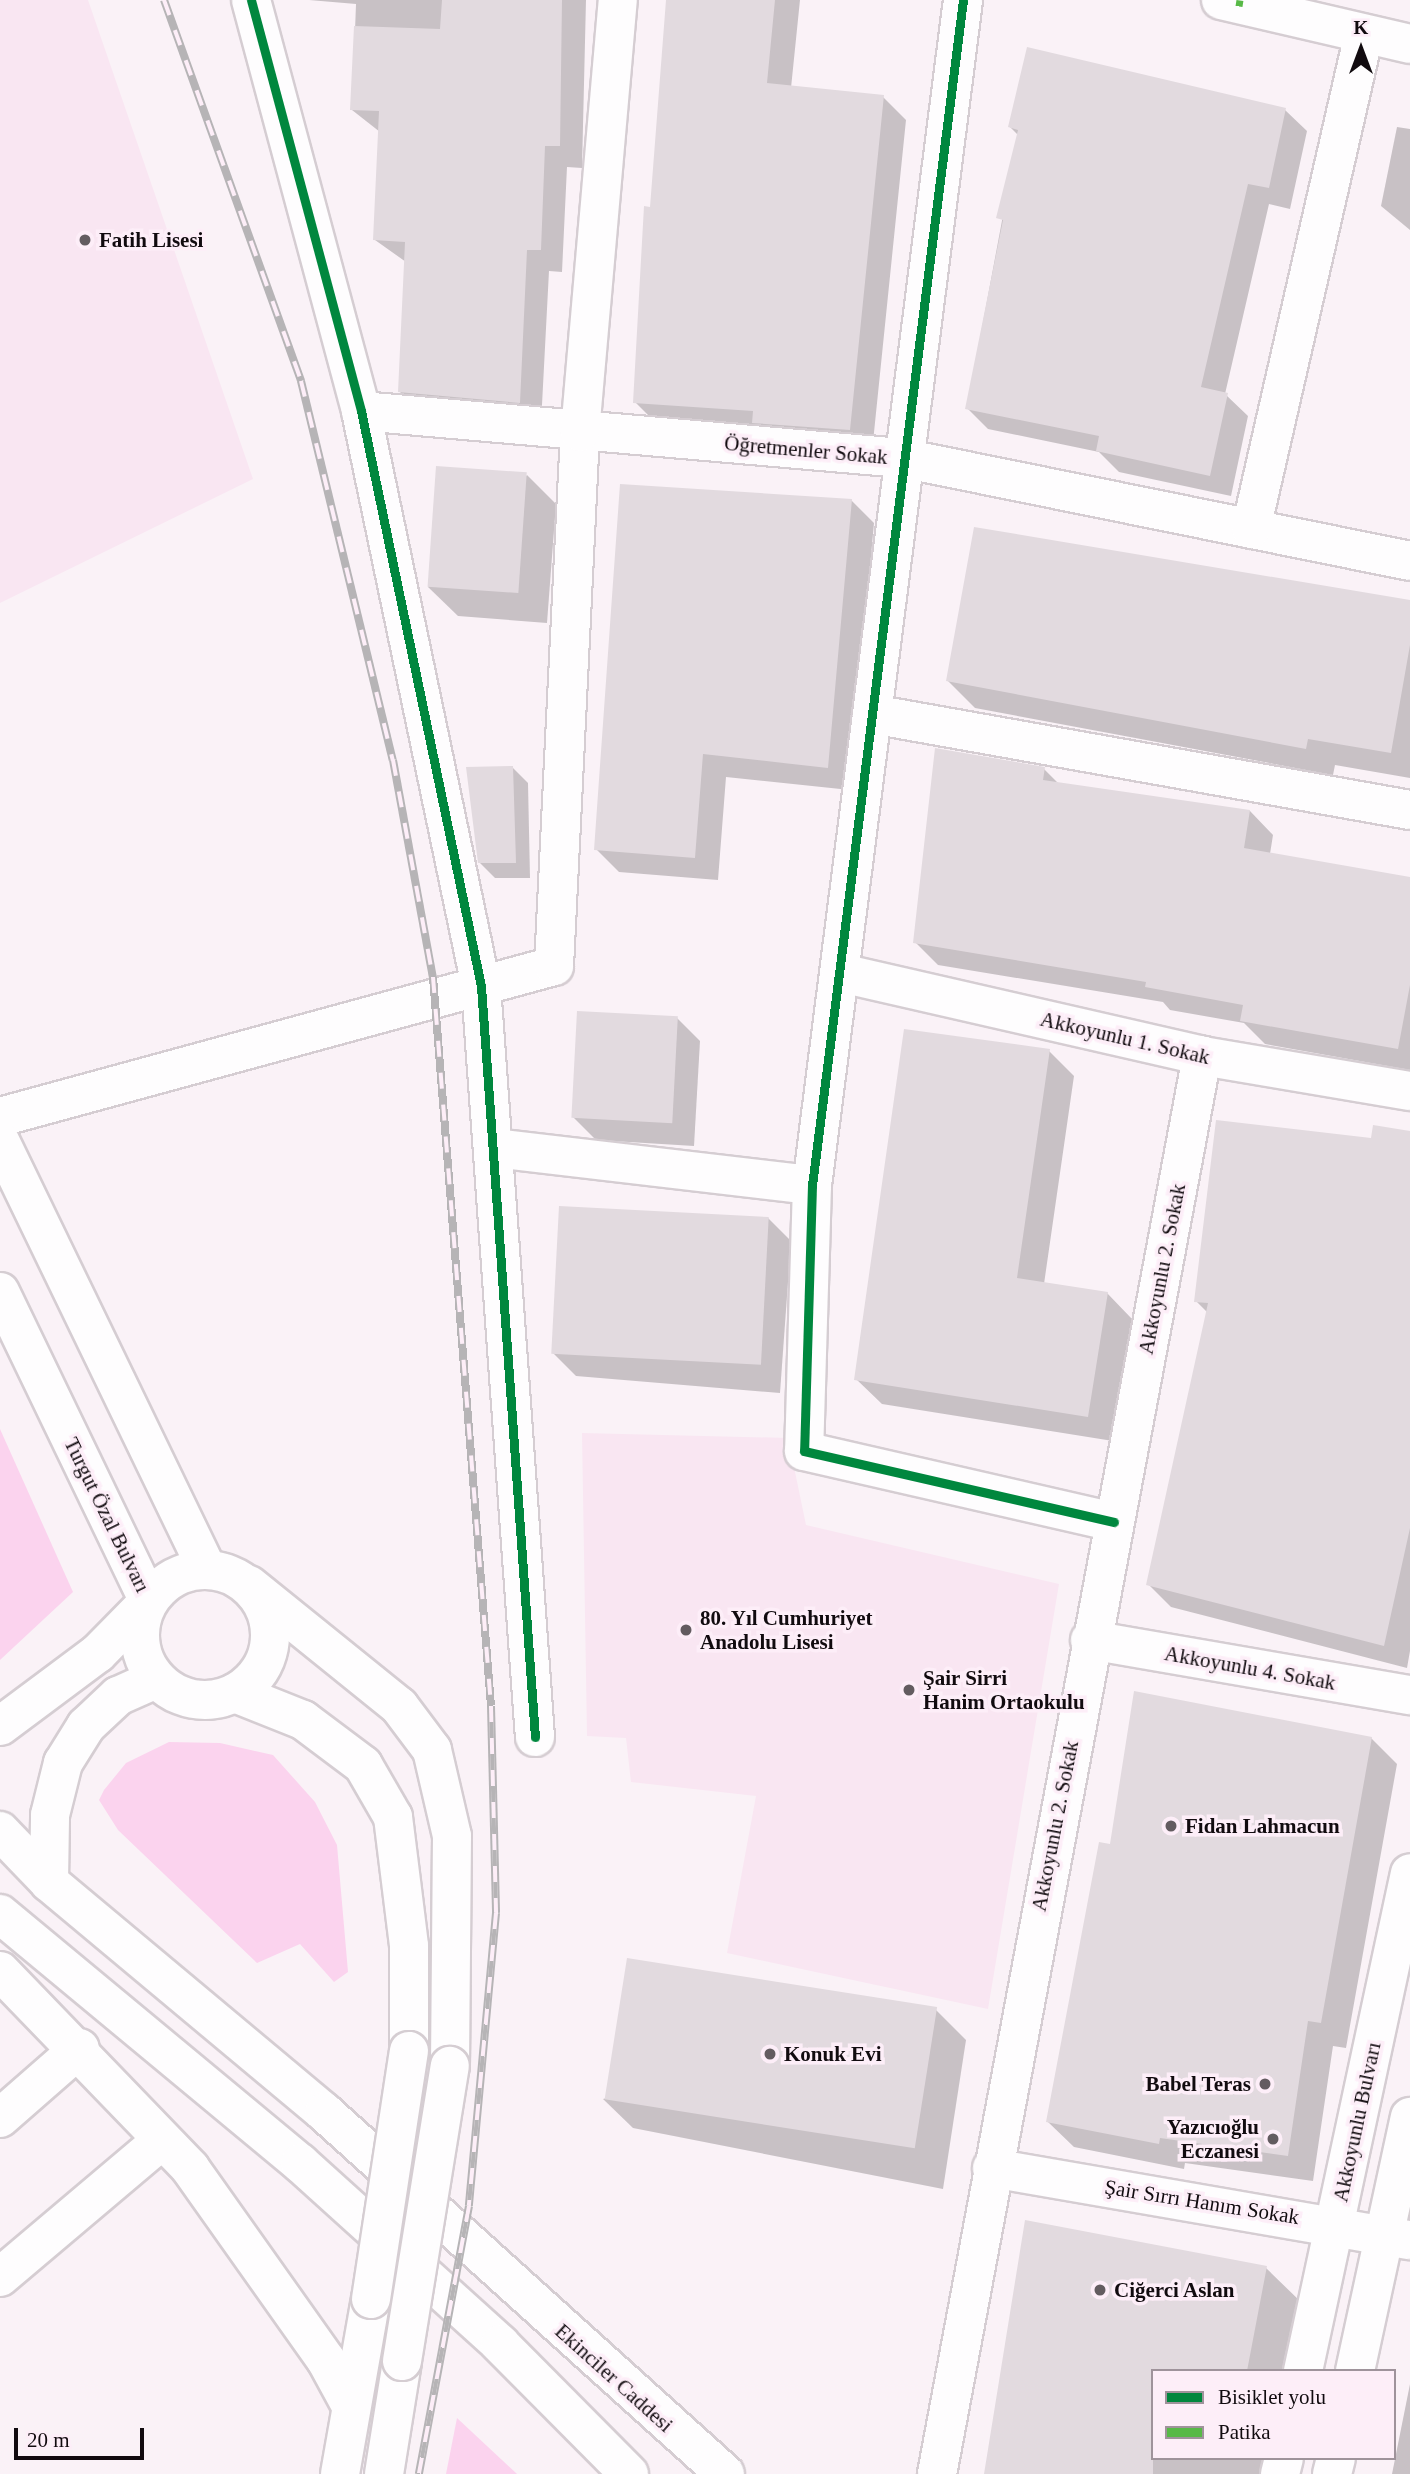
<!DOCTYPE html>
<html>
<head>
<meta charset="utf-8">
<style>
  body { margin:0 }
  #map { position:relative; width:1410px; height:2474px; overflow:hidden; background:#faf2f7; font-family:Georgia,serif }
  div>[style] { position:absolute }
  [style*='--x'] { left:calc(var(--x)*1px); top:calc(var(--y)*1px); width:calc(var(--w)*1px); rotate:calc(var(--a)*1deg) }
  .built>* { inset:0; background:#f9e6f2 }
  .green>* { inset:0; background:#fbd3ee }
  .shadow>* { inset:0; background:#0003 }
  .building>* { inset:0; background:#e2dadf; transform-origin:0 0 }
  .roads { filter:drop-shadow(2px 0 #d5cdd2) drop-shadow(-2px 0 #d5cdd2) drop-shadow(0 2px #d5cdd2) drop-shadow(0 -2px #d5cdd2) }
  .minor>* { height:38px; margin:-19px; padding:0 19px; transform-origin:19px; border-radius:19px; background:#fefdfe }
  .tertiary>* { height:38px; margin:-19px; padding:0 19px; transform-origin:19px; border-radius:19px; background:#fefdfe }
  .secondary>* { height:38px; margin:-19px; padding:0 19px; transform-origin:19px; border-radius:19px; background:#fefdfe }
  .secondary>.ring { margin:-19px; padding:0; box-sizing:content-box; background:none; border:38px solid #fefdfe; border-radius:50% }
  .primary>* { height:38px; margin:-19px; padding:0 19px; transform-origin:19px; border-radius:19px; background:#fefdfe }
  .rail>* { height:8px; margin-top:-4px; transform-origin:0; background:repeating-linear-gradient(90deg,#fdeef8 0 16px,#b6b4b6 0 32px); box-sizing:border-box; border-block:2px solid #b6b4b6 }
  .bridges { filter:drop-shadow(2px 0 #d5cdd2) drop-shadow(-2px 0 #d5cdd2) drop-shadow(0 2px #d5cdd2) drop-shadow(0 -2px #d5cdd2) }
  .secondary-bridge>* { height:38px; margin:-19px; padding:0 19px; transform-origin:19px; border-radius:19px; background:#fefdfe }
  .quiet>* { height:7px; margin-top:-3.5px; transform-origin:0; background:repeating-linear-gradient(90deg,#58b947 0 14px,transparent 0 21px) }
  .cycleway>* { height:9px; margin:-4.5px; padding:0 4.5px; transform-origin:4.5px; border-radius:4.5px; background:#00873e }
  .dots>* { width:19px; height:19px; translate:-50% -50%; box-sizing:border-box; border:4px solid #fdeef8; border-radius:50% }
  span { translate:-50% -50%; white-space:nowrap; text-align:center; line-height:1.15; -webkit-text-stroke:7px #fdeef8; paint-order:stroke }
  .poi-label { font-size:21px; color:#110b0f; font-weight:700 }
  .left { translate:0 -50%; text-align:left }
  .right { translate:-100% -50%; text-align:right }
  .street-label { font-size:21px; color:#110b0f }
  .legend { position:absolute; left:1151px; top:2369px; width:245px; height:91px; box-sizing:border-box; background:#fdeef8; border:2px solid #9f939b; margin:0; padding:9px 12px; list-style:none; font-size:21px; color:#110b0f }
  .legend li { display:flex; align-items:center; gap:14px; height:35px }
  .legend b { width:35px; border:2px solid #9f939b }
  .north { position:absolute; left:1326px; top:14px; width:70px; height:70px; -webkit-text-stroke:5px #fdeef8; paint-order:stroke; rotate:0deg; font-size:19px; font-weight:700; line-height:28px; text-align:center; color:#110b0f }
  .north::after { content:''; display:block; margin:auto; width:24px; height:32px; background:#110b0f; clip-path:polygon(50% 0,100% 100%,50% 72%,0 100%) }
  .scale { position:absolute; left:14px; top:2428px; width:130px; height:32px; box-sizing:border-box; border:4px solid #110b0f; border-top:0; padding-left:9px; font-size:21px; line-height:24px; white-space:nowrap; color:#110b0f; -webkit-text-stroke:5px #fdeef8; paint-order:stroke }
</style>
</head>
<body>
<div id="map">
  <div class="built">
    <div style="clip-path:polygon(0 0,88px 0,253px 479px,0 603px)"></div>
    <div style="clip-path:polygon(582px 1433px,788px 1438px,806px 1525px,1059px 1584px,988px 2009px,727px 1953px,756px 1796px,631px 1782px,626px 1738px,587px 1736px)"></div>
  </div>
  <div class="green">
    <div style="clip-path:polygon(0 1429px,73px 1592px,0 1660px)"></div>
    <div style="clip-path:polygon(169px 1742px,220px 1743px,273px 1755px,315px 1802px,337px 1845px,348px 1972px,334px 1982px,300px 1944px,257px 1963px,118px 1830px,99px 1800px,104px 1790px,126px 1763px)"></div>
    <div style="clip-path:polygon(457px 2418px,517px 2474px,446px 2474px)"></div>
  </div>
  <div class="shadow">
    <div style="clip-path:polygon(309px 0,586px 0,582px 168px,567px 167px,562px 272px,549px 271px,541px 424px,422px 414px,400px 392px,406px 262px,375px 240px,380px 132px,352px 110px,356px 4px)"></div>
    <div style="clip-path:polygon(669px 0,800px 0,791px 88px,883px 97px,906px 120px,872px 452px,658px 425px,635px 402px)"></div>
    <div style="clip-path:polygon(1285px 110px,1307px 131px,1290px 209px,1269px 204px,1225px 394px,1248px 416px,1231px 496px,1119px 472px,1099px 452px,988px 429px,967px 408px,1018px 135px,1010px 127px)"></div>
    <div style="clip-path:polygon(1397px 127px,1410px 129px,1410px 230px,1381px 206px)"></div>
    <div style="clip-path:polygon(527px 475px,556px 504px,547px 623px,458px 616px,428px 587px)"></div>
    <div style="clip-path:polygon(851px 500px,874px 523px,850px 790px,726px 777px,718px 880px,619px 872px,596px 849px)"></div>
    <div style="clip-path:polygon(1410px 602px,1410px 778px,1335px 765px,1333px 775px,975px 708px,947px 680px)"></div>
    <div style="clip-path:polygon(513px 768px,528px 783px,530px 878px,495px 878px,479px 862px)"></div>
    <div style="clip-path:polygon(1044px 769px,1059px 784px,1250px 811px,1273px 835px,1270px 854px,1410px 879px,1410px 1070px,1265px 1044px,1244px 1023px,1170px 1010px,1163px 1002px,938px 965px,915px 942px)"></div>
    <div style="clip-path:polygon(677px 1018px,700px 1041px,694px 1146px,596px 1140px,573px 1117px)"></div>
    <div style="clip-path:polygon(1049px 1051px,1074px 1076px,1044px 1284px,1107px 1293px,1132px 1319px,1113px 1441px,882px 1404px,856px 1379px)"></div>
    <div style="clip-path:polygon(1410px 1133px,1410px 1651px,1407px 1668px,1171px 1607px,1148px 1584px,1208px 1313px,1196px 1301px,1372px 1140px)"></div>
    <div style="clip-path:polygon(768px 1218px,791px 1241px,780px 1393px,576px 1376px,553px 1353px)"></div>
    <div style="clip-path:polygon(1371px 1738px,1397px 1764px,1346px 2048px,1333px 2046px,1313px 2181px,1185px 2163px,1184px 2169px,1074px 2147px,1048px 2122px,1112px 1846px)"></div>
    <div style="clip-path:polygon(936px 2010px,966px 2040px,943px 2189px,633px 2128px,603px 2099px)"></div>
    <div style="clip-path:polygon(1266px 2268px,1303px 2304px,1290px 2371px,1153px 2371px,1153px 2458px,1273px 2458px,1270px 2474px,987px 2474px)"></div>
    <div style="clip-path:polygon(1410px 2384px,1410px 2474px,1392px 2474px)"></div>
  </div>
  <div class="building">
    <div style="clip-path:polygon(442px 0,562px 0,560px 146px,545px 146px,541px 250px,527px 250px,520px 403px,398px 392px,405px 242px,373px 240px,379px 111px,350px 110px,354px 26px,440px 29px)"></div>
    <div style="clip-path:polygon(666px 0,775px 0,767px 83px,884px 95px,850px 430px,752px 423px,753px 411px,633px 403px,644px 206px,650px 207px)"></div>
    <div style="clip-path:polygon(1027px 47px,1286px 108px,1269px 188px,1248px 184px,1201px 387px,1228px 393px,1210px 476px,1096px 451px,1099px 436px,965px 409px,1003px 220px,996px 218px,1018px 130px,1008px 127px)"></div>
    <div style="left:436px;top:466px;width:91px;height:121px;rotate:4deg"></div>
    <div style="clip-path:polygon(620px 484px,852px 499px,828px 768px,703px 754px,695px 858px,594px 850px)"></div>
    <div style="clip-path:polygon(974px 527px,1410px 600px,1410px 645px,1391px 753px,1308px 739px,1306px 749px,946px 681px)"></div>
    <div style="clip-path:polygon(935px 748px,1045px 767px,1043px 780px,1250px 810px,1244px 848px,1410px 877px,1410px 985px,1398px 1049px,1240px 1021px,1243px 1005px,1145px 987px,1146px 982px,913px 943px)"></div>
    <div style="clip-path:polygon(513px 766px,516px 863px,478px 863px,466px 767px)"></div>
    <div style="left:577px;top:1011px;width:101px;height:107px;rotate:3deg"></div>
    <div style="clip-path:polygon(904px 1029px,1050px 1049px,1017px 1278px,1108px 1292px,1088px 1417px,854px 1380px)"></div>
    <div style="clip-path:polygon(1216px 1120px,1371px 1138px,1373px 1125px,1410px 1131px,1410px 1528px,1384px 1646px,1146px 1585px,1208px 1303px,1194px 1302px)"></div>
    <div style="left:559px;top:1206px;width:210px;height:148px;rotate:3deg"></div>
    <div style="clip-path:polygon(1134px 1691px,1372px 1737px,1321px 2023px,1308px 2021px,1288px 2156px,1160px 2138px,1159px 2144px,1046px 2122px,1099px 1842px,1110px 1844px)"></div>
    <div style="left:627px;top:1958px;width:314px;height:143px;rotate:9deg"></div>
    <div style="clip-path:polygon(1025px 2220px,1267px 2266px,1247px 2371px,1153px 2371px,1153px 2474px,984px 2474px)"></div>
  </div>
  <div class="roads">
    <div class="minor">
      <div style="--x:251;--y:0;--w:425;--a:75"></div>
      <div style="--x:361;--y:411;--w:587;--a:78.21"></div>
      <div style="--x:481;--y:986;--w:753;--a:85.89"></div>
      <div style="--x:963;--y:0;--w:1195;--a:97.26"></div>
      <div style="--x:812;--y:1185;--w:266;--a:91.7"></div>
      <div style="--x:804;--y:1451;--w:318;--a:12.9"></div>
      <div style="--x:1221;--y:0;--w:194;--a:13.1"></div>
      <div style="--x:361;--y:411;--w:543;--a:4.97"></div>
      <div style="--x:902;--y:458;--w:518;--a:11.46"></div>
      <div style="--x:1251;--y:529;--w:508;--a:-77.14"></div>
      <div style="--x:872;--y:714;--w:546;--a:10.12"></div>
      <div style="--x:841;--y:973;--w:370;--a:12.9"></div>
      <div style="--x:1202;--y:1056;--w:211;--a:9.6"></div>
      <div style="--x:0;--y:1117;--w:574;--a:-15.25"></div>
      <div style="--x:554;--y:966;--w:535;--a:-87.21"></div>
      <div style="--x:580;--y:432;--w:434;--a:-85"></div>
      <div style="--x:495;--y:1148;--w:319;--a:6.7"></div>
      <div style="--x:1090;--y:1640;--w:325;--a:9.8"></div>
      <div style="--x:0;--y:2118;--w:106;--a:-41.2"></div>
      <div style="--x:992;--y:2168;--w:424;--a:9.8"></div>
      <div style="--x:0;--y:2277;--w:211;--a:-40.2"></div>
      <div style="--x:937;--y:2474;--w:1443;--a:-79.41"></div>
    </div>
    <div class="tertiary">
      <div style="--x:0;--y:1971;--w:274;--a:46"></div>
      <div style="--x:190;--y:2168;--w:235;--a:54.7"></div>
      <div style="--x:326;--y:2360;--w:50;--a:61.4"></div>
    </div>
    <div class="secondary">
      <div style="--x:0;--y:1141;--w:475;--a:64.2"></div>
      <div style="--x:0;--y:1292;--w:343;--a:64.3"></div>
      <div style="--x:149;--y:1601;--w:73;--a:134.4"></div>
      <div style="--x:98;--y:1653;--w:122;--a:143.3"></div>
      <div class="ring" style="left:140px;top:1570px;width:92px;height:92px"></div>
      <div style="--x:249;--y:1585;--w:193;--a:38.9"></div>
      <div style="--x:399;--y:1706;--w:55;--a:53.1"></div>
      <div style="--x:432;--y:1750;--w:88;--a:76.9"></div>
      <div style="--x:452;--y:1836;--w:230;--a:90.5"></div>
      <div style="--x:235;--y:1693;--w:73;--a:21.7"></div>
      <div style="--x:303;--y:1720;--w:75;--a:36.9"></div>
      <div style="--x:363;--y:1765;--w:60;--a:60"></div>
      <div style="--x:393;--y:1817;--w:130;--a:82.9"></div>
      <div style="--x:409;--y:1946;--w:105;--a:90"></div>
      <div style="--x:0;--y:1831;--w:71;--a:46.1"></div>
      <div style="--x:49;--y:1882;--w:359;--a:39.9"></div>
      <div style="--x:324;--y:2112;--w:540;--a:42.07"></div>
      <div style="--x:49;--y:1882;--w:67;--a:-89.1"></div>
      <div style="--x:50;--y:1815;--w:54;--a:-76"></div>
      <div style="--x:63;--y:1763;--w:44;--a:-58.1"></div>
      <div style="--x:86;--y:1726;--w:44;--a:-43.2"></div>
      <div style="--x:118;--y:1696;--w:42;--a:-24.1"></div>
      <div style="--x:0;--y:1914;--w:390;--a:39.7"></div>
      <div style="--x:300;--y:2163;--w:270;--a:42.1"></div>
      <div style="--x:500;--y:2344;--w:183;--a:45.2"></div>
      <div style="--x:340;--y:2474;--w:178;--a:-80"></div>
      <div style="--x:384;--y:2474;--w:114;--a:-80.9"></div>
    </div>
    <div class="primary">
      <div style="--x:1303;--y:2371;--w:509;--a:-77.87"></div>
      <div style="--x:1355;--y:2371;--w:260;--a:-77.8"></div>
      <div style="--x:1280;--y:2474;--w:16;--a:-76"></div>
      <div style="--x:1332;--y:2474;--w:16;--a:-76"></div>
    </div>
  </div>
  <div class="rail">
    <div style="--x:164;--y:0;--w:405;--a:70.2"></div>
    <div style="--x:301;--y:381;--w:390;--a:76.4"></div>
    <div style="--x:393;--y:760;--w:221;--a:79.6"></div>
    <div style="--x:433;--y:977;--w:731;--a:85.45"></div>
    <div style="--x:491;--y:1706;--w:207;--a:88.6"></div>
    <div style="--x:496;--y:1913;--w:294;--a:95.3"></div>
    <div style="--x:469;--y:2206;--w:273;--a:100.6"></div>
  </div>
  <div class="bridges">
    <div class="secondary-bridge">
      <div style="--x:371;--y:2299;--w:251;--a:-81.3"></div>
      <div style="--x:402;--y:2361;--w:299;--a:-80.8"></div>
    </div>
  </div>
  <div class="quiet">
    <div style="--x:1239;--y:6;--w:6;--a:-81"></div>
  </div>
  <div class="cycleway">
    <div style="--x:251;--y:0;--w:425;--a:75"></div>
    <div style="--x:361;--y:411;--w:587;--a:78.21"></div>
    <div style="--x:481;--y:986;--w:753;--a:85.89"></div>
    <div style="--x:963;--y:0;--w:1195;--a:97.26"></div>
    <div style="--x:812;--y:1185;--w:266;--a:91.7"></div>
    <div style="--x:804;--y:1451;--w:318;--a:12.9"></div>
  </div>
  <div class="dots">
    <div style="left:85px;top:240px;background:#635c60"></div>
    <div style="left:686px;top:1630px;background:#635c60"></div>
    <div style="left:909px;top:1690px;background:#635c60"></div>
    <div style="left:1171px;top:1826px;background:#635c60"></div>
    <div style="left:770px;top:2054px;background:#635c60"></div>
    <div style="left:1265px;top:2084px;background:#635c60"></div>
    <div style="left:1273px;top:2139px;background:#635c60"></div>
    <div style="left:1100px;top:2290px;background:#635c60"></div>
  </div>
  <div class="poi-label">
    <span class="left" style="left:99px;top:240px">Fatih Lisesi</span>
    <span class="left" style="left:700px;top:1630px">80. Yıl Cumhuriyet<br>Anadolu Lisesi</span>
    <span class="left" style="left:923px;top:1690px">Şair Sirri<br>Hanim Ortaokulu</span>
    <span class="left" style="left:1185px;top:1826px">Fidan Lahmacun</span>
    <span class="left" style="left:784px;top:2054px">Konuk Evi</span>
    <span class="right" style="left:1251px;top:2084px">Babel Teras</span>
    <span class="right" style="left:1259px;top:2139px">Yazıcıoğlu<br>Eczanesi</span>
    <span class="left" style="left:1114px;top:2290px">Ciğerci Aslan</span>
  </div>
  <div class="street-label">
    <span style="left:806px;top:450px;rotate:5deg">Öğretmenler Sokak</span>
    <span style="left:1125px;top:1038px;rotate:13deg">Akkoyunlu 1. Sokak</span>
    <span style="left:1162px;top:1269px;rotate:-79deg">Akkoyunlu 2. Sokak</span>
    <span style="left:107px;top:1515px;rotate:64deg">Turgut Özal Bulvarı</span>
    <span style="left:1250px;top:1668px;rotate:10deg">Akkoyunlu 4. Sokak</span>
    <span style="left:1055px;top:1826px;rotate:-79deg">Akkoyunlu 2. Sokak</span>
    <span style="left:1357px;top:2122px;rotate:-78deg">Akkoyunlu Bulvarı</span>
    <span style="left:1202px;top:2202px;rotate:9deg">Şair Sırrı Hanım Sokak</span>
    <span style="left:614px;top:2378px;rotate:42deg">Ekinciler Caddesi</span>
  </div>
  <ul class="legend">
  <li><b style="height:9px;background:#00873e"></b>Bisiklet yolu</li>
  <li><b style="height:9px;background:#58b947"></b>Patika</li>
  </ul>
  <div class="north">K</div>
  <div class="scale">20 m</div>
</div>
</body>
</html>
